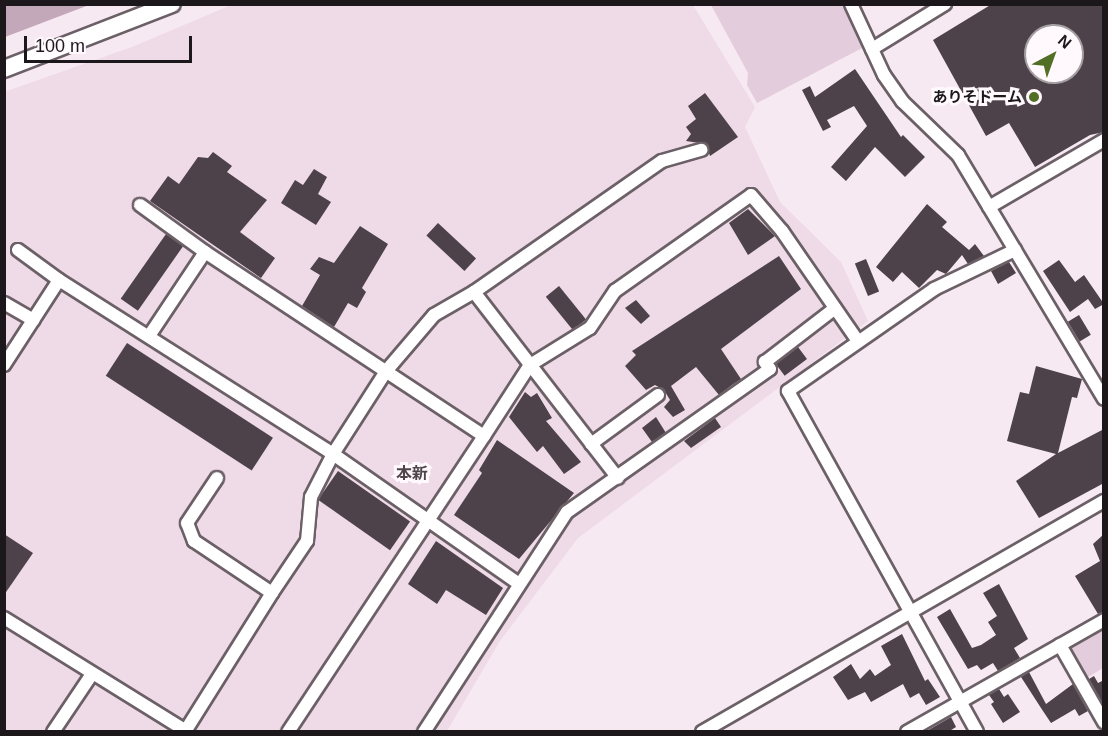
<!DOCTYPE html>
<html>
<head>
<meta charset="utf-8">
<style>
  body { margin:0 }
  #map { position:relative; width:1108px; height:736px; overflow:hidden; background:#f7e9f2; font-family:Helvetica,"Noto Sans JP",sans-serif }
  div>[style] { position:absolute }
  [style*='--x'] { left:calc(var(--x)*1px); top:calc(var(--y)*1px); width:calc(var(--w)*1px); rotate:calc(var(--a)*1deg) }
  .built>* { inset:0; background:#efdae7 }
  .green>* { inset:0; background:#e3ccdb }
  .water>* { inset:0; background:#c3a8ba }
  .building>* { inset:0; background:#4d4249; transform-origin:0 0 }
  .roads { filter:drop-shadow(2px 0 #6c6067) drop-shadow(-2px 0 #6c6067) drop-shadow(0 2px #6c6067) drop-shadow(0 -2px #6c6067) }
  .minor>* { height:12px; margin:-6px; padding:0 6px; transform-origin:6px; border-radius:6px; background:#fff }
  .major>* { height:16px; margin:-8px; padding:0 8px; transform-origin:8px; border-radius:8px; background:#fff }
  .dots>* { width:16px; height:16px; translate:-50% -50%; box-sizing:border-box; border:3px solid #fff9fd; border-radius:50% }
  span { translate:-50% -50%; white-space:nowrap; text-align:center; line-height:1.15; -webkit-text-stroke:6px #fff9fd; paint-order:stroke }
  .poi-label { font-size:15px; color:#1b171a; font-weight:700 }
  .right { translate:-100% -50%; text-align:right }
  .neighbourhood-label { font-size:16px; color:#4f444b; font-weight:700 }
  .frame { position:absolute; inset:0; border:6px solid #1b171a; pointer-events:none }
  .north { position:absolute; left:1024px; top:24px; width:60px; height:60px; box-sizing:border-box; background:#fff9fd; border:2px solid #a49fa2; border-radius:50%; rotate:41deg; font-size:16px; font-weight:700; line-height:24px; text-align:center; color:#1b171a }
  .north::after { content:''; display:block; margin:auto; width:21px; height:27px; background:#516f25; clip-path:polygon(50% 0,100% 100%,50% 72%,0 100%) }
  .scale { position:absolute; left:24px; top:36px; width:168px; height:27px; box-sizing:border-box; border:3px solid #1b171a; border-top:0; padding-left:8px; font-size:18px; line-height:21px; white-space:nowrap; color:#1b171a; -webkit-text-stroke:4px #fff9fd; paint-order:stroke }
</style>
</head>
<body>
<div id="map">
  <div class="built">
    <div style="clip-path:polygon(231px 5px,693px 5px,755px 107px,745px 127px,780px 202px,841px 262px,868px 321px,578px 538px,500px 641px,447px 731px,5px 731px,4px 92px,132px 47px)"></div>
  </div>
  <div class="green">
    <div style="clip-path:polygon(711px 5px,860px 5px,868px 20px,864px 47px,757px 103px,747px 85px,748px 73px)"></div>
    <div style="clip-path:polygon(1103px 625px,1103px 668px,1085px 679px,1068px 650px,1070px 644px)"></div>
  </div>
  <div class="water">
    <div style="clip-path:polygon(5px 4px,89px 4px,89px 5px,5px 37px)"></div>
  </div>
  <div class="building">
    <div style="clip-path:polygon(evenodd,992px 4px,1104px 4px,1104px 132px,1090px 135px,1035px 167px,1009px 123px,986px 136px,933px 40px,992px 4px,1036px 36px,1072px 36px,1072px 72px,1036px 72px,1036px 36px)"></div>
    <div style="clip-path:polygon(855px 69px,901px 137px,903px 135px,925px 157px,905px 177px,875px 147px,846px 181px,831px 167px,867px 126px,854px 106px,827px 120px,831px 127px,823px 131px,802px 90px,810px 86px,815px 97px)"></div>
    <div style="clip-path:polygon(705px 93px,738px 137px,710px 156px,706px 144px,686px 141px,691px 134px,686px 127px,696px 119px,688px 106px)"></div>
    <div style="clip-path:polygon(213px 152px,232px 166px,227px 172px,267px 200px,240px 232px,275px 258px,261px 278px,150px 201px,168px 176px,179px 184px,198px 157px,208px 158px)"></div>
    <div style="clip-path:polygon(314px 169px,327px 177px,318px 194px,331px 202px,316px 225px,281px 203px,295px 180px,303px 185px)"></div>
    <div style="clip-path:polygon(927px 204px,947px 222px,942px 227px,969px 250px,975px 244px,984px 256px,968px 264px,962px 255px,946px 274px,937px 270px,919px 288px,902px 272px,893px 282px,876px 267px)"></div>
    <div style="clip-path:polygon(748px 209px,775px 236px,748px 255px,729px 223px)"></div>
    <div style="left:438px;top:223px;width:52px;height:17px;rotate:43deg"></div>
    <div style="clip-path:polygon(360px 226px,388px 244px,362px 288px,366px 292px,357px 308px,348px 303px,334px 327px,302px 306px,320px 275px,310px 269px,319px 257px,334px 263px)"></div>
    <div style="left:166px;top:234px;width:21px;height:79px;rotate:35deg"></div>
    <div style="clip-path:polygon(779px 256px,801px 289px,721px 349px,741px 379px,732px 385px,719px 395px,696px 367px,671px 386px,685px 410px,673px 417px,664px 407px,670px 400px,664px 390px,655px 385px,646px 390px,625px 366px,636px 355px,632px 351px)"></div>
    <div style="left:866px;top:259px;width:35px;height:12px;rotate:68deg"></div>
    <div style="clip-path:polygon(1059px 260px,1075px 282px,1084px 275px,1104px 304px,1095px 309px,1088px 299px,1070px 312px,1043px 271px)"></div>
    <div style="clip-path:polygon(1009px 262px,1016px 273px,998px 284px,991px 271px)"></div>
    <div style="left:559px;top:286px;width:43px;height:17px;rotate:51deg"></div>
    <div style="clip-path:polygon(636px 300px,650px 316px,641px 324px,625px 308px)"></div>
    <div style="left:1079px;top:315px;width:23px;height:13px;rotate:59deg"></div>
    <div style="left:127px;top:343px;width:174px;height:39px;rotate:33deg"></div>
    <div style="left:798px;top:347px;width:15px;height:28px;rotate:53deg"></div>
    <div style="clip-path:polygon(1036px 366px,1082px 379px,1077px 398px,1072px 397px,1058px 453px,1104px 429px,1104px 483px,1039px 518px,1016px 481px,1056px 454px,1007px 441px,1020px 392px,1029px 394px)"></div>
    <div style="clip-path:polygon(525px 392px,531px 397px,537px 393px,552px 418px,546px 421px,581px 462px,564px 474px,543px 446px,537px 452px,509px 417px)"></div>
    <div style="clip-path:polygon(656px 417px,666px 433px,652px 442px,642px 428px)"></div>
    <div style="clip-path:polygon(715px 418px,721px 427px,691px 448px,684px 441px)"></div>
    <div style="clip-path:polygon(497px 440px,574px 493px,519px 559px,454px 515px,482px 473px,479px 470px)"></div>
    <div style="left:338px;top:471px;width:88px;height:35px;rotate:35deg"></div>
    <div style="clip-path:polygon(4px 534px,33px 553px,4px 595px)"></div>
    <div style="clip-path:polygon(1104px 534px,1104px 612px,1098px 614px,1075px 576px,1100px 561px,1093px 544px)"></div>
    <div style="clip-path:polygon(436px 541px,503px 588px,486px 615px,446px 590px,437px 604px,408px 584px)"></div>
    <div style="clip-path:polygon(999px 584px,1028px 639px,1014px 648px,1020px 658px,998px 671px,993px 663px,981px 670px,977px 665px,968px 669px,937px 617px,950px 609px,972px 648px,981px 645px,996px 635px,988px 622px,997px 616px,983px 593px)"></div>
    <div style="clip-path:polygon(902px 634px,925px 681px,928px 679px,940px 697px,926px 705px,919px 693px,910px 698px,903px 684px,871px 702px,865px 692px,848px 700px,833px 677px,851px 664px,860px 679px,870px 669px,875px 676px,891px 665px,881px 646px)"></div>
    <div style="clip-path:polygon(1029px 672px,1046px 704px,1073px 684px,1088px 711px,1079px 716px,1075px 709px,1051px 723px,1041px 708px,1045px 706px,1041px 708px,1021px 677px)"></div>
    <div style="clip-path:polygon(1094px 676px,1098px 683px,1104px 680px,1103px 704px,1089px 679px)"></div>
    <div style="clip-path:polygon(999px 689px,1004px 697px,1008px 694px,1020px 712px,1003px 723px,991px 704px,994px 702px,989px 695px)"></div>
    <div style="clip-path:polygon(951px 717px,956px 727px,948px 732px,925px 732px)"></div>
  </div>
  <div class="roads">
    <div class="minor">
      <div style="--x:851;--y:4;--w:78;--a:65.1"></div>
      <div style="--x:884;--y:75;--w:32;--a:55"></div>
      <div style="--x:902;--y:101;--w:78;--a:44"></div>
      <div style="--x:958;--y:155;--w:284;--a:59.1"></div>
      <div style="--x:872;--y:49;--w:86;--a:-31.7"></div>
      <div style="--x:140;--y:205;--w:80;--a:35.9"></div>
      <div style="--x:989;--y:207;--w:133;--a:-30.2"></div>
      <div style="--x:18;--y:250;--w:51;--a:36.2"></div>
      <div style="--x:474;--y:292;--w:235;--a:52.3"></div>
      <div style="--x:4;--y:303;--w:34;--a:30"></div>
      <div style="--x:149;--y:336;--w:101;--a:-56.3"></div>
      <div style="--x:205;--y:252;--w:334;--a:33.4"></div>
      <div style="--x:484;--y:436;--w:355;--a:123.5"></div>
      <div style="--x:4;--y:365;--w:101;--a:-57.1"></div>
      <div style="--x:59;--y:280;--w:325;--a:32.4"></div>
      <div style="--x:333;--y:454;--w:226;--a:34.9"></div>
      <div style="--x:484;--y:436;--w:85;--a:-57.1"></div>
      <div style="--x:530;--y:365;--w:70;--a:-31.7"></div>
      <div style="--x:590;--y:328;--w:45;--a:-56"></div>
      <div style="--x:615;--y:291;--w:166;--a:-35.2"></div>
      <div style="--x:751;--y:195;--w:48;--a:49.3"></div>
      <div style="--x:782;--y:231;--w:134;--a:55.4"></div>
      <div style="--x:591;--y:444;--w:83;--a:-36.2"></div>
      <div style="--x:272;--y:593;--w:63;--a:-56.1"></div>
      <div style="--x:307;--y:541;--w:44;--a:-84.8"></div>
      <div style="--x:311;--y:497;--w:48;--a:-62.9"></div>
      <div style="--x:333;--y:454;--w:100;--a:-57.3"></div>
      <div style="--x:387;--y:370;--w:72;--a:-49.5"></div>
      <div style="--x:434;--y:315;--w:46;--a:-29.9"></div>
      <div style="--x:474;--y:292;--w:229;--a:-34.9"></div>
      <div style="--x:662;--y:161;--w:41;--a:-15.8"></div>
      <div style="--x:4;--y:618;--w:216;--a:31.8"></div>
      <div style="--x:1060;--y:645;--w:89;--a:60.3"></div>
      <div style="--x:186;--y:730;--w:162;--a:-57.9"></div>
      <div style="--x:272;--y:593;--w:94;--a:-146.3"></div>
      <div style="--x:194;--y:541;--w:19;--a:-111"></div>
      <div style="--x:187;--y:523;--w:54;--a:-56.3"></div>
      <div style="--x:53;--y:732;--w:70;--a:-56.1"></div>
      <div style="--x:424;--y:732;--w:262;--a:-57"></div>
      <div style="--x:567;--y:512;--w:248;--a:-35.2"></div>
      <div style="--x:770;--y:369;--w:9;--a:-126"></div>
      <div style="--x:765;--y:362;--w:88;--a:-37.6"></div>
      <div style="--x:702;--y:732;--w:464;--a:-29.9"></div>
      <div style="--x:907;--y:732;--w:227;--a:-29.6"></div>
      <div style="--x:977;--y:732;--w:390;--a:-119"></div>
      <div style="--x:788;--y:391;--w:178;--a:-34.9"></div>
      <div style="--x:934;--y:289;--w:90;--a:-25.7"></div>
    </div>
    <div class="major">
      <div style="--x:4;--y:69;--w:180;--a:-21.2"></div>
    </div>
  </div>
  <div class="dots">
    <div style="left:1034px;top:97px;background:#516f25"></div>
  </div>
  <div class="poi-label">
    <span class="right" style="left:1022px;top:97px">ありそドーム</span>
  </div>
  <div class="neighbourhood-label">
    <span style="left:412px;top:474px">本新</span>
  </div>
  <div class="frame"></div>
  <div class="north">N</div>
  <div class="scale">100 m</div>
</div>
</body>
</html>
